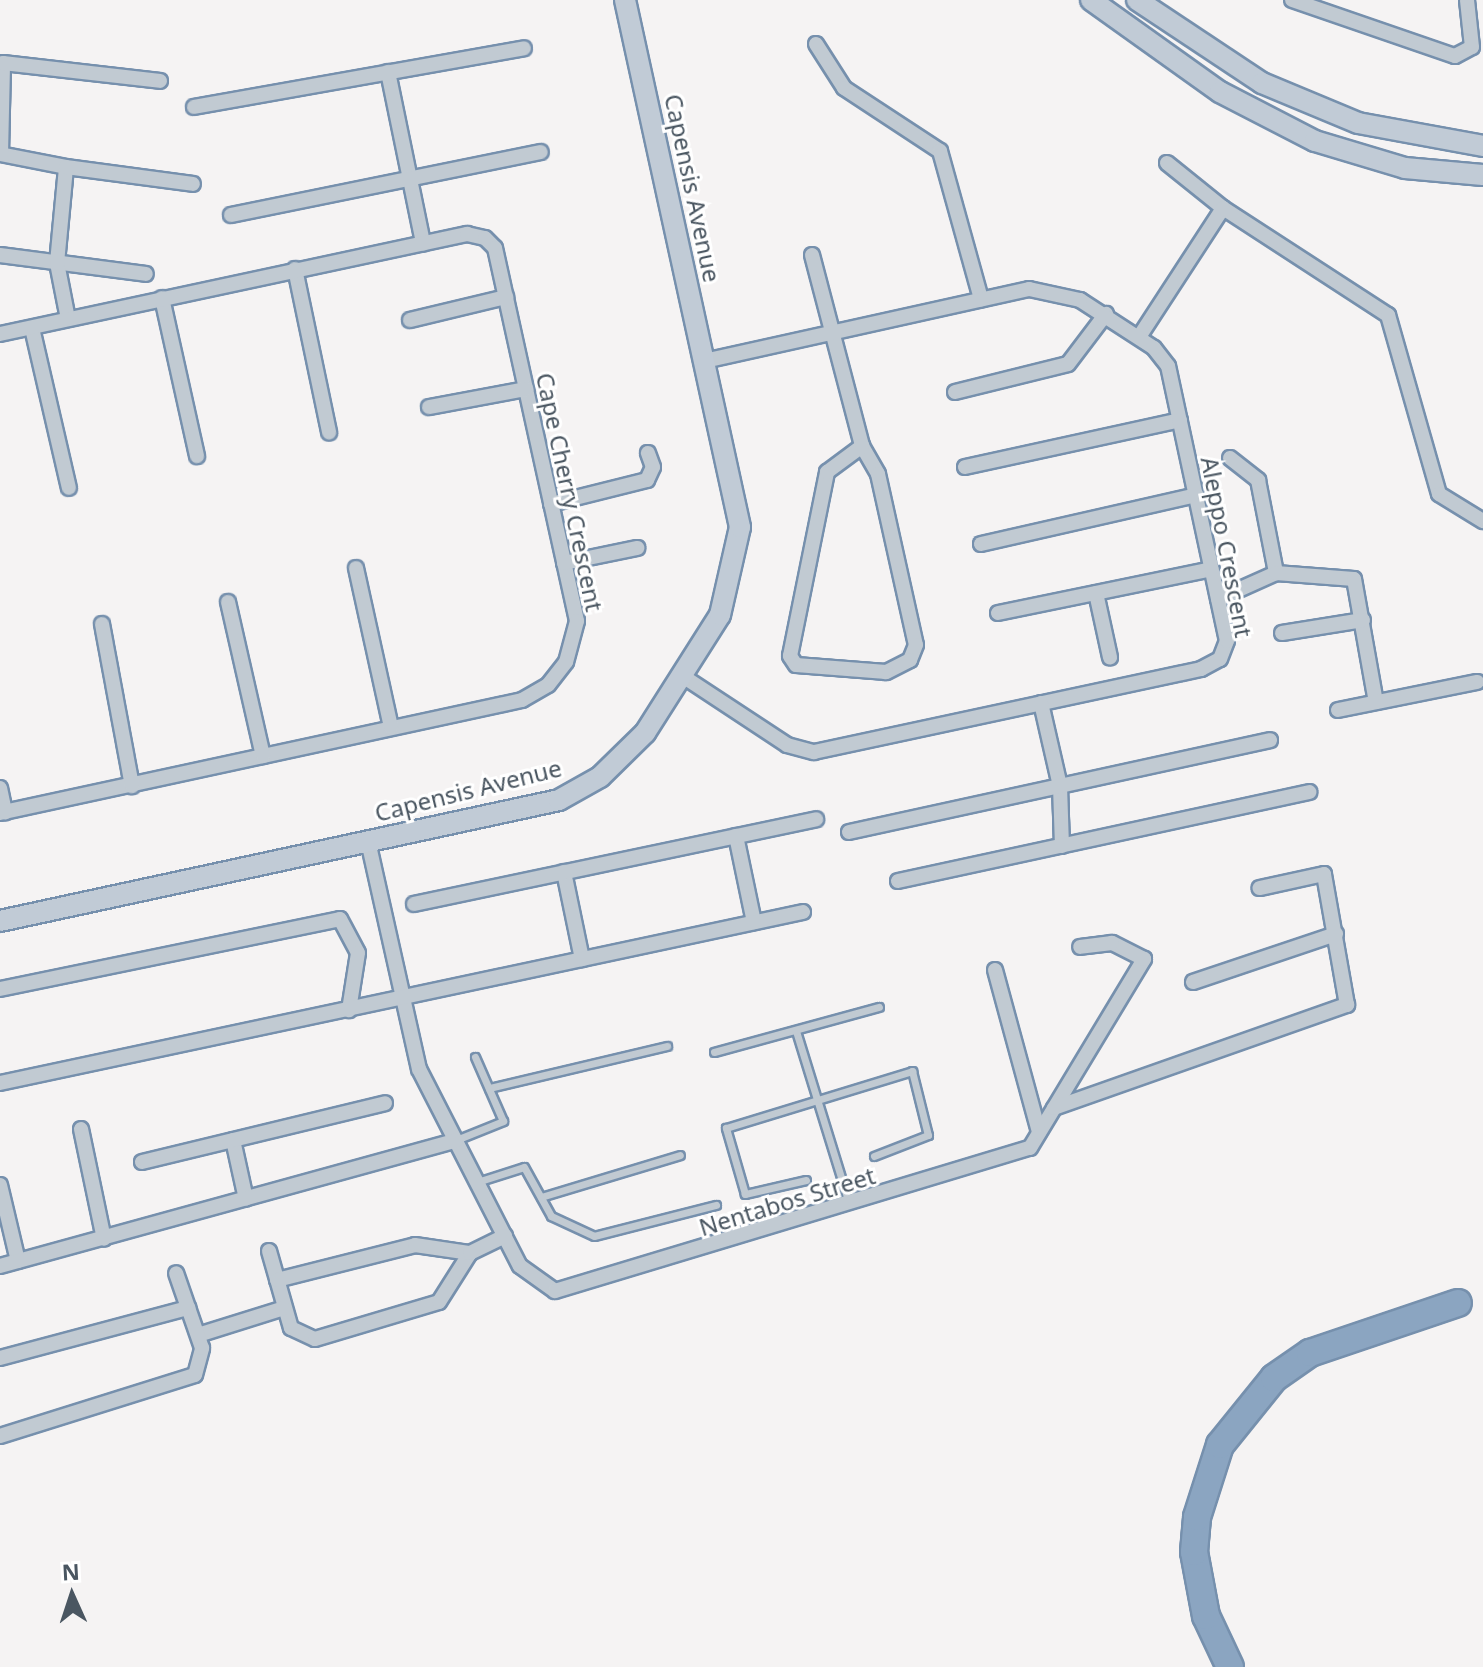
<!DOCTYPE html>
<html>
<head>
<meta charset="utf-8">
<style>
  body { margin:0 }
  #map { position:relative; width:1483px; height:1667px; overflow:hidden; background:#f5f3f3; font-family:"Noto Sans",sans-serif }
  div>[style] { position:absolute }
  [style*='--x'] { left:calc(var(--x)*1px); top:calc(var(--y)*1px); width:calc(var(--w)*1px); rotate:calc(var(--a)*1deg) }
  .roads { filter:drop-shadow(2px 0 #7690ad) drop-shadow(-2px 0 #7690ad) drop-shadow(0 2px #7690ad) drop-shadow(0 -2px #7690ad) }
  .lane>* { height:7px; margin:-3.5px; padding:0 3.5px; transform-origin:3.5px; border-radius:3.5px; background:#c1cad2 }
  .street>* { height:14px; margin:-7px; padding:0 7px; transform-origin:7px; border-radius:7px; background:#c1cad2 }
  .secondary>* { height:20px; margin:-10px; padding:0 10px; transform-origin:10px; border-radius:10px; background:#c1cbd6 }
  .highway>* { height:26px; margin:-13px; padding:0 13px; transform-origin:13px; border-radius:13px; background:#8ba5c1 }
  span { translate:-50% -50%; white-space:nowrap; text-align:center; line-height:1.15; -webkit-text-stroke:6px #fff; paint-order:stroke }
  .street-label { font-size:24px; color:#4a5661 }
  .north { position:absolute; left:32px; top:1555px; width:80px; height:80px; -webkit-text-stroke:6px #fff; paint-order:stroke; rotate:357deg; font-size:22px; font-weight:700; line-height:32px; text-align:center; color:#4a5661 }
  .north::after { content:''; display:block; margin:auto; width:28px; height:36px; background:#4a5661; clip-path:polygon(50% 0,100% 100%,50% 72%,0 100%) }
</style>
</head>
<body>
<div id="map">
  <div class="roads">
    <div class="lane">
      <div style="--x:796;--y:1031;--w:180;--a:72.9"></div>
      <div style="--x:714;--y:1052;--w:171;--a:-15.3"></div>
      <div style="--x:489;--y:1088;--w:183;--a:-13.3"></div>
      <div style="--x:456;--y:1140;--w:51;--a:-22"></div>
      <div style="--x:503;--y:1121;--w:70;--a:-113.6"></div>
      <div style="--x:806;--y:1180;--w:63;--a:167.1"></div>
      <div style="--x:745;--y:1194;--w:69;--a:-106.1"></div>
      <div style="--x:726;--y:1128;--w:195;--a:-17"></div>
      <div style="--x:912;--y:1071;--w:66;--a:76"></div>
      <div style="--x:928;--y:1135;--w:58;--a:158.7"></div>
      <div style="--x:477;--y:1182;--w:49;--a:-17.7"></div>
      <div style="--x:524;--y:1167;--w:56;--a:61.1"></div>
      <div style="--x:551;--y:1216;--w:47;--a:24.9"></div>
      <div style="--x:594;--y:1236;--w:126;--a:-14.3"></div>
      <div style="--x:541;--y:1197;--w:145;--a:-16.8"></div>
    </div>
    <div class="street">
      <div style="--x:1292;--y:0;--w:172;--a:19"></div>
      <div style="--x:1455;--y:56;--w:19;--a:-28"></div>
      <div style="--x:1472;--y:47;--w:47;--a:-96.1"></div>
      <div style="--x:816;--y:44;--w:52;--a:57.5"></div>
      <div style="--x:844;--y:88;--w:115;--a:33.3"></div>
      <div style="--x:940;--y:151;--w:154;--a:74.5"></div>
      <div style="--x:388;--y:72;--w:175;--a:78.4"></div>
      <div style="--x:194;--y:107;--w:335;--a:-10.1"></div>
      <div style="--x:0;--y:154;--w:67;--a:11.1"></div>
      <div style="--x:1;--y:154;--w:91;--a:-88.7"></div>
      <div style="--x:3;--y:63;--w:158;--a:6.5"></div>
      <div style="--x:1167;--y:163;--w:72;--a:38.8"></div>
      <div style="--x:231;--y:215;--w:316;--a:-11.5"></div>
      <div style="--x:0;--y:255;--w:147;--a:7.4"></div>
      <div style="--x:812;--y:255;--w:197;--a:75.3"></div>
      <div style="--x:862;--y:446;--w:32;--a:60"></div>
      <div style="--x:878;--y:474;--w:175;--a:77.5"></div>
      <div style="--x:916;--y:645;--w:16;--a:112"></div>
      <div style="--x:910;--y:660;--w:27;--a:153"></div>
      <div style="--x:886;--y:672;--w:90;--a:-175.6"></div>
      <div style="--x:796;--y:665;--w:11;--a:-124"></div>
      <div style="--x:790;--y:656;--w:188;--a:-78.6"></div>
      <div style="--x:827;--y:472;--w:44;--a:-36.6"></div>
      <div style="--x:295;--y:269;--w:167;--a:78.2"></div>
      <div style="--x:162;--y:298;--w:162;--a:77.5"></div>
      <div style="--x:68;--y:319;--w:57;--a:-101.1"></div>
      <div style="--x:57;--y:263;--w:96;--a:-84.6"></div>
      <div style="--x:66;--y:167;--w:128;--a:7.6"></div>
      <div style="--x:410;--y:320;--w:99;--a:-13.5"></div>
      <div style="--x:32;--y:328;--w:164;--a:77"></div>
      <div style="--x:0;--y:334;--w:478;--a:-12.1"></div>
      <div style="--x:467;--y:234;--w:18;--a:13"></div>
      <div style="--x:485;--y:238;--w:14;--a:45"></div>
      <div style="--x:495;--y:248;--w:382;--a:77.6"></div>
      <div style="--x:577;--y:621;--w:42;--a:105"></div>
      <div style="--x:566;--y:662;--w:29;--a:128"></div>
      <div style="--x:548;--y:685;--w:30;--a:150"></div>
      <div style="--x:522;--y:700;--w:534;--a:167.79"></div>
      <div style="--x:1139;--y:337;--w:154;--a:-56.9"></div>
      <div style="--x:1223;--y:208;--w:197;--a:33"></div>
      <div style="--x:1388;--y:315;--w:186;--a:74.1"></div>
      <div style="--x:1439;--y:494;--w:52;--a:31.5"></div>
      <div style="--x:955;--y:392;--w:116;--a:-13.9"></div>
      <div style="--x:1068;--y:364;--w:63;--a:-52.8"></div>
      <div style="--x:429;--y:407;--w:99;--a:-10.5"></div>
      <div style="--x:1230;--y:458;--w:36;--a:38"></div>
      <div style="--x:1258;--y:480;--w:95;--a:79"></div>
      <div style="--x:965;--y:467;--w:220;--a:-12.3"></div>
      <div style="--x:551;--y:504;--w:99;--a:-14"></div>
      <div style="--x:647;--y:480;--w:14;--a:-65"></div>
      <div style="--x:653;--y:467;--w:15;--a:-110"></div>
      <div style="--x:981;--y:544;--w:221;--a:-12.8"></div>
      <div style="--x:564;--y:563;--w:75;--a:-11.6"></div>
      <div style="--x:356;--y:568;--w:163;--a:77.6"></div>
      <div style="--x:1096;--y:593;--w:66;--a:77.7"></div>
      <div style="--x:1218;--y:599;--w:64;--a:-24.1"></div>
      <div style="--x:1276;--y:573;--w:78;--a:4.4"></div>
      <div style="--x:1354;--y:579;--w:125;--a:79.9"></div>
      <div style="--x:228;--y:602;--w:158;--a:77.2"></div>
      <div style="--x:998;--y:613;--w:218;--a:-11.6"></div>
      <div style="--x:102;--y:624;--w:165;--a:79.5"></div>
      <div style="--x:1282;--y:633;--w:82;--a:-9.1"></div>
      <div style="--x:681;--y:675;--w:127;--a:33.4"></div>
      <div style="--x:787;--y:745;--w:28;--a:15"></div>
      <div style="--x:814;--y:752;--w:396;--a:-12.1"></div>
      <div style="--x:1201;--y:669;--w:21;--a:-28"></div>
      <div style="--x:1220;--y:659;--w:19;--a:-69"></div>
      <div style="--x:1227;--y:641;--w:281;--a:-102.1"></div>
      <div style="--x:1168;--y:366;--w:23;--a:-128"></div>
      <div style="--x:1154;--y:348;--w:88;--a:-147"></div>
      <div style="--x:1080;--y:300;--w:52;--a:-167.8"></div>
      <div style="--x:1029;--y:289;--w:332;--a:167.5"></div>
      <div style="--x:1041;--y:703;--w:85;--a:77.1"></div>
      <div style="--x:1060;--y:786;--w:60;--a:88.1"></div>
      <div style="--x:1338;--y:710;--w:142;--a:-11.4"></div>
      <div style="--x:0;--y:788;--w:25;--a:78"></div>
      <div style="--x:849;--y:832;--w:431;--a:-12.3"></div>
      <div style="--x:736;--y:836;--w:88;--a:78.2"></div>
      <div style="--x:368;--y:841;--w:234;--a:77.4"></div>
      <div style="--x:419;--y:1069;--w:221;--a:62.9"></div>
      <div style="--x:520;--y:1266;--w:43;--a:35.5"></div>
      <div style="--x:555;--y:1291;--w:496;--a:-16.8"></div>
      <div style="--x:1030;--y:1148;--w:221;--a:-58.9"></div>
      <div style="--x:1144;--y:959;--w:36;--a:-153"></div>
      <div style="--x:1112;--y:943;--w:32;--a:173"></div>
      <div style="--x:564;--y:872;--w:89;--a:78.3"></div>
      <div style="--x:898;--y:881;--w:421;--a:-12.2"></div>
      <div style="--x:414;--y:904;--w:411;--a:-11.9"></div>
      <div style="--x:995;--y:970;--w:168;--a:74.8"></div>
      <div style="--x:1193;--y:982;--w:151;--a:-18.6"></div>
      <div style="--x:0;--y:989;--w:347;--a:-11.6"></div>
      <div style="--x:340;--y:919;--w:38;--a:62"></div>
      <div style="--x:358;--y:953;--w:58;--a:99"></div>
      <div style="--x:0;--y:1083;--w:821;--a:-12.02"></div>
      <div style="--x:1054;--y:1108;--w:311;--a:-19.4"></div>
      <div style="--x:1347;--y:1005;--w:133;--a:-100"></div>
      <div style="--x:1324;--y:874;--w:66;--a:167.7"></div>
      <div style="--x:81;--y:1129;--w:112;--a:78.2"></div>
      <div style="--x:233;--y:1140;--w:60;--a:77.6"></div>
      <div style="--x:142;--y:1162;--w:250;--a:-13.6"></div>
      <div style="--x:0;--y:1185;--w:78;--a:76.7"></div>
      <div style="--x:269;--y:1251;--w:80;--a:74.1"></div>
      <div style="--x:291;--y:1328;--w:26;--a:25"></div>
      <div style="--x:315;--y:1339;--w:129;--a:-16.6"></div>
      <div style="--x:439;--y:1302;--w:58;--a:-57.7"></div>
      <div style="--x:0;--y:1266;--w:473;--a:-15.4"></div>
      <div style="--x:277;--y:1280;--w:142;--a:-14.2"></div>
      <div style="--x:415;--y:1245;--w:56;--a:8.3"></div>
      <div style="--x:470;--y:1253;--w:39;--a:-26"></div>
      <div style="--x:198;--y:1335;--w:90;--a:-17.4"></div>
      <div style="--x:0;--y:1358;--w:195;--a:-14.9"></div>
      <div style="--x:0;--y:1436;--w:204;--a:-17.4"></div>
      <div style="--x:195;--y:1375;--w:28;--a:-75"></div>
      <div style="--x:202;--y:1348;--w:79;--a:-109.1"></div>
    </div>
    <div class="secondary">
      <div style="--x:1091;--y:0;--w:158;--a:35.5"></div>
      <div style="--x:1220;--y:92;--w:107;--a:27.3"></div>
      <div style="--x:1315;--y:141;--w:94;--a:16.7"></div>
      <div style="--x:1405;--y:168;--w:78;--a:5.1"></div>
      <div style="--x:1137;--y:0;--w:150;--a:33.6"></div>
      <div style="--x:1262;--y:83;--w:104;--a:22.6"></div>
      <div style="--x:1358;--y:123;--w:127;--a:10.4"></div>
      <div style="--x:0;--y:921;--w:572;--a:-12.21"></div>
      <div style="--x:559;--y:800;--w:47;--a:-29.3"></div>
      <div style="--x:600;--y:777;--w:63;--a:-44.4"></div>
      <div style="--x:645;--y:733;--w:140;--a:-57.6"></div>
      <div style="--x:720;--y:615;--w:90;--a:-77.2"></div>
      <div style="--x:740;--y:527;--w:539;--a:-102.31"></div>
    </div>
    <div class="highway">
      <div style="--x:1230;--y:1667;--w:56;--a:-115.2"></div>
      <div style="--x:1206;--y:1616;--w:65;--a:-100.6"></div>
      <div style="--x:1194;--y:1552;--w:35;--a:-85"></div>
      <div style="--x:1197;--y:1517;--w:76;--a:-72.3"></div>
      <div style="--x:1220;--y:1445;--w:86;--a:-51.1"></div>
      <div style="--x:1274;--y:1378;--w:44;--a:-34.8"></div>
      <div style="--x:1310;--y:1353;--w:156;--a:-18.7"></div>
    </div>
  </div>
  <div class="street-label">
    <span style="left:693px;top:188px;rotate:78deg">Capensis Avenue</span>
    <span style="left:570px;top:492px;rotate:78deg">Cape Cherry Crescent</span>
    <span style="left:1227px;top:547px;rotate:79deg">Aleppo Crescent</span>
    <span style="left:468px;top:790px;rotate:-14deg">Capensis Avenue</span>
    <span style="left:787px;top:1201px;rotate:-17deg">Nentabos Street</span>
  </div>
  <div class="north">N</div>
</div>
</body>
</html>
